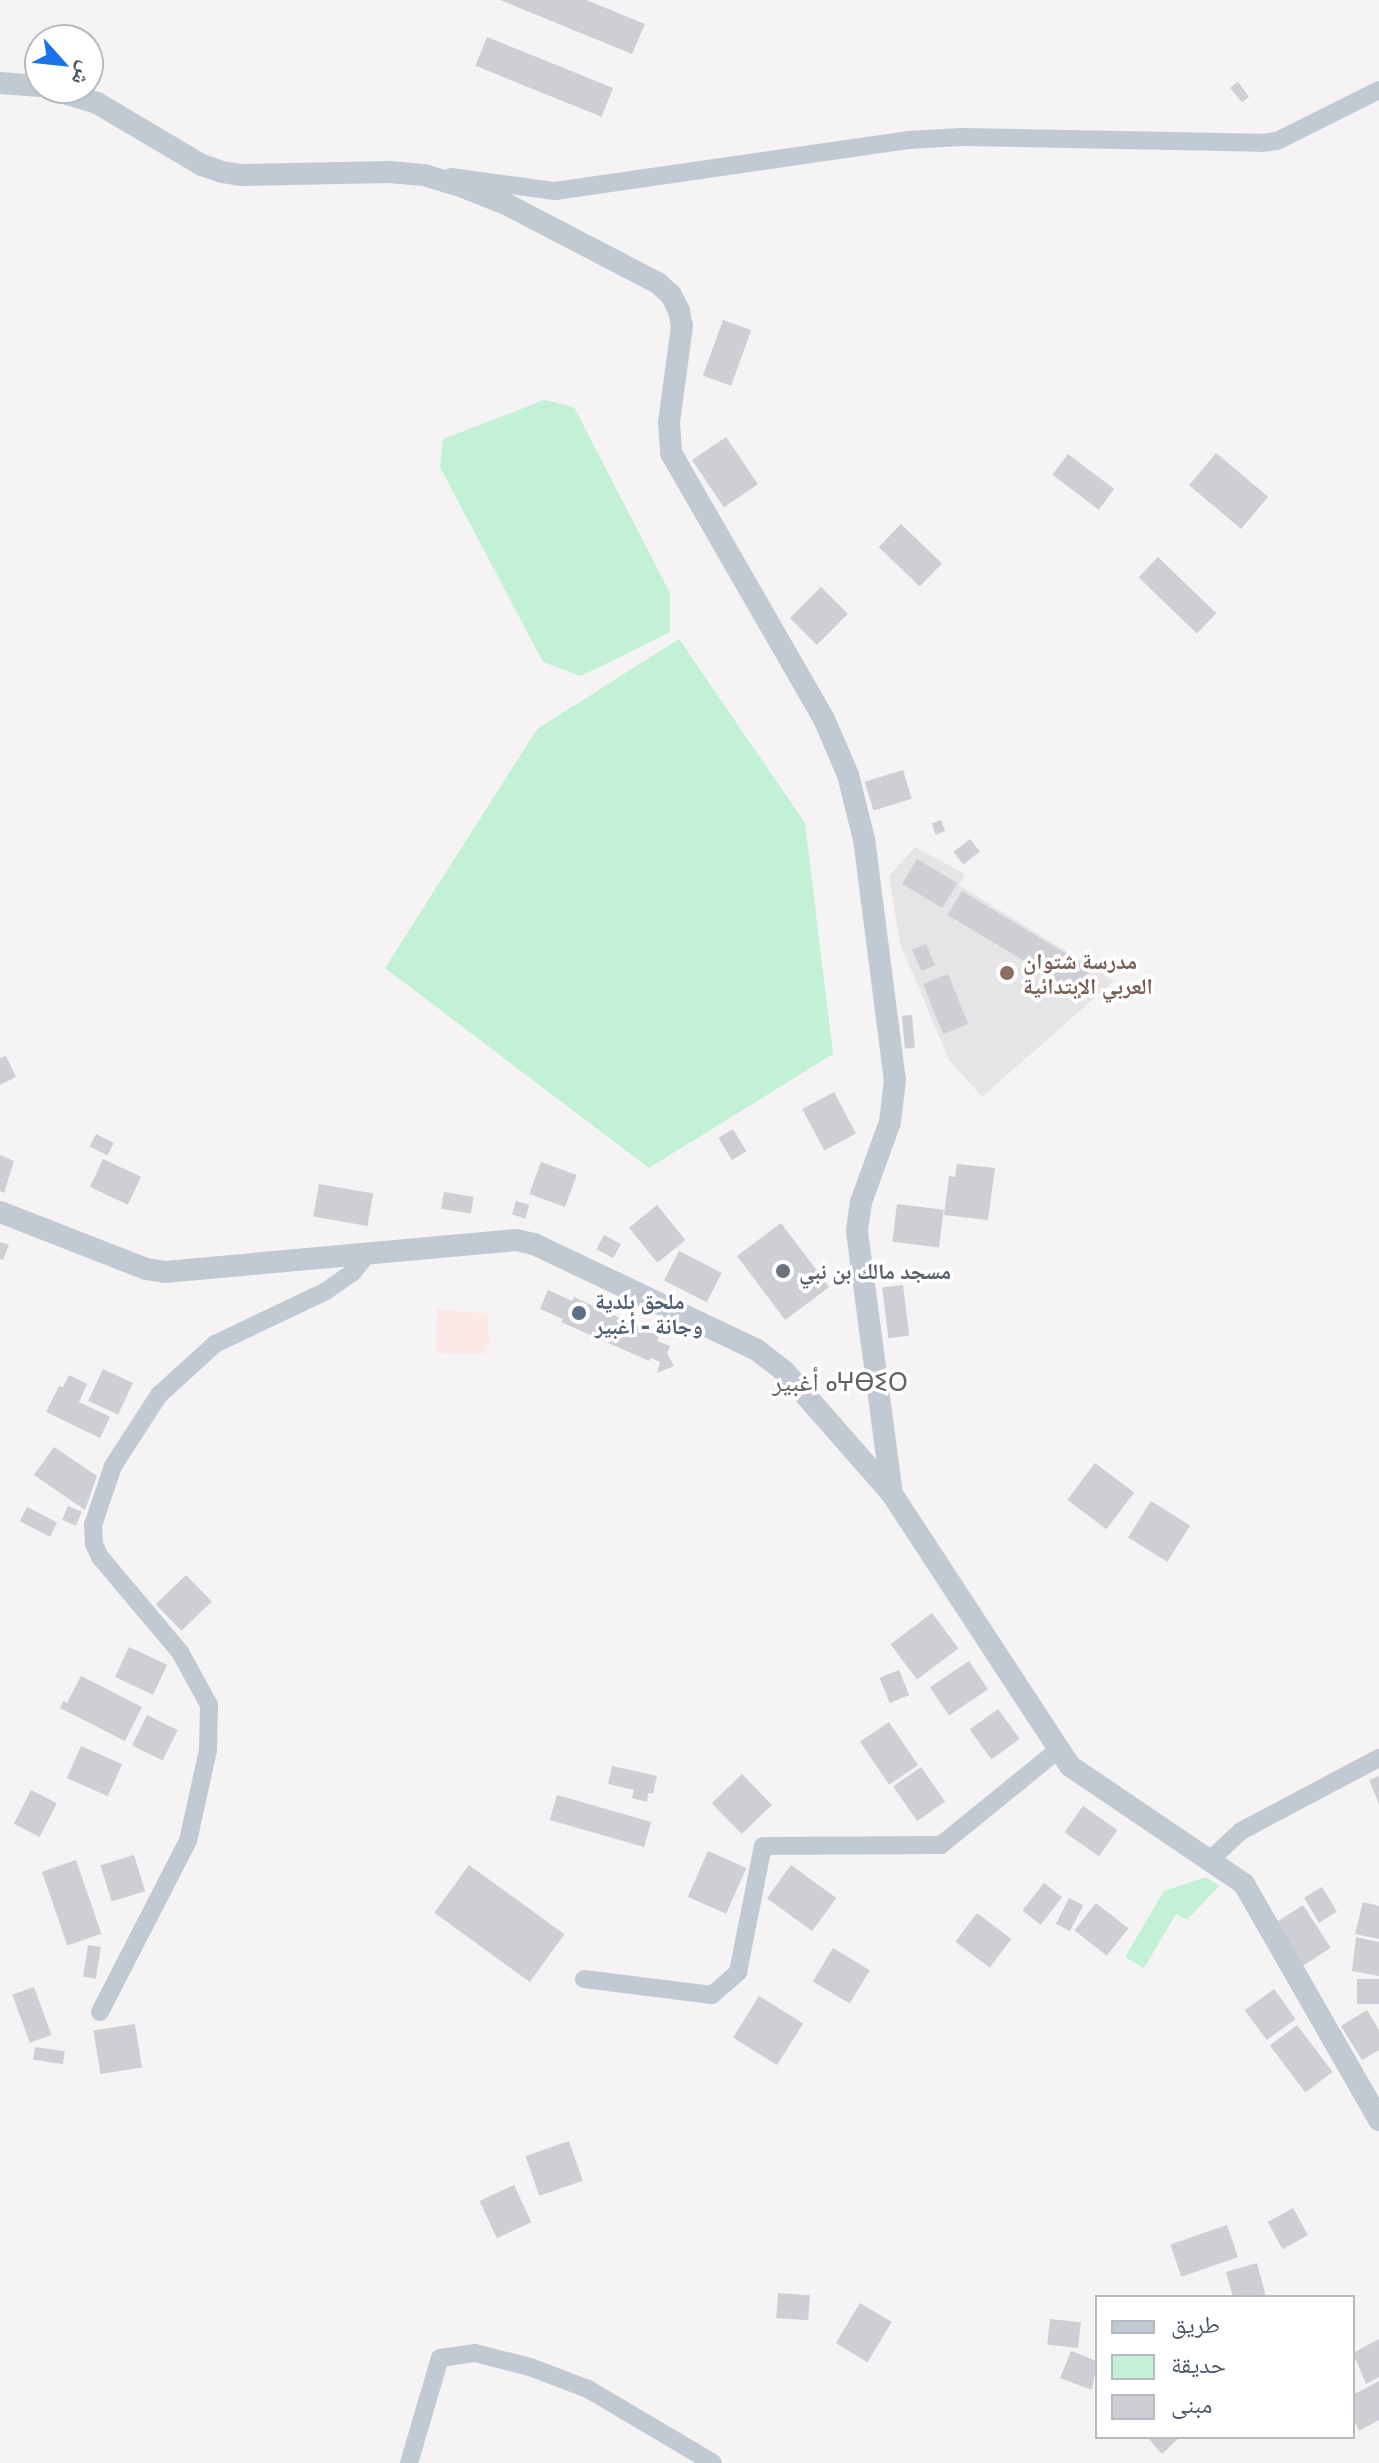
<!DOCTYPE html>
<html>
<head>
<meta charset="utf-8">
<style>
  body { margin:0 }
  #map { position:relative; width:1379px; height:2463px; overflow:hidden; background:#f5f3f3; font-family:"Golos Text","Noto Naskh Arabic","Noto Sans Tifinagh",sans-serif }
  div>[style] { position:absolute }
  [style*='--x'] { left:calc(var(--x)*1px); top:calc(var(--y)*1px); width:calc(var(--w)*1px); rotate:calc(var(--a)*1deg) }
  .education>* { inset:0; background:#e6e4e5 }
  .medical>* { inset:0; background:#fce8e6 }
  .green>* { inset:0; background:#c3f1d5 }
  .building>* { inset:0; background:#cdcfd5; transform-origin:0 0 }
  .minor>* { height:18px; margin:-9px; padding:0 9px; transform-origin:9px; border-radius:9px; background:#c1cad2 }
  .tertiary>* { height:22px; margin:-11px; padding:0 11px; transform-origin:11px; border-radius:11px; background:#c1cad2 }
  .dots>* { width:22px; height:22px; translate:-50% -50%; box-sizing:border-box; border:4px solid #fff; border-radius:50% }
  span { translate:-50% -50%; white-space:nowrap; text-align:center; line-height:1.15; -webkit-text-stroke:7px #fff; paint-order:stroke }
  .education-label { font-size:22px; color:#785e54; font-weight:700 }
  .left { translate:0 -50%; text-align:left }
  .worship-label { font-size:22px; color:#5b616d; font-weight:700 }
  .service-label { font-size:22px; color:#4e5e75; font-weight:700 }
  .quarter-label { font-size:26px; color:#5f6368 }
  .legend { position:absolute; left:1095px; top:2295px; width:260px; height:144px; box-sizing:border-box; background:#fff; border:2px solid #b7bbc0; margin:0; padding:10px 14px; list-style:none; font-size:24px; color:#4a5661 }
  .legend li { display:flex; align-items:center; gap:16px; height:40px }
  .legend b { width:40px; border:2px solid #b7bbc0 }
  .north { position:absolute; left:24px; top:24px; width:80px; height:80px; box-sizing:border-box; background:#fff; border:2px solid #b7bbc0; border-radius:50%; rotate:117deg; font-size:22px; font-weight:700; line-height:32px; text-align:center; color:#4a5661 }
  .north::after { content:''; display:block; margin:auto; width:28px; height:36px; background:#1a73e8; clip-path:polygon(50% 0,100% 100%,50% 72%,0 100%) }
</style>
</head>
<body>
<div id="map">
  <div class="education">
    <div style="clip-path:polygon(915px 847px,965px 874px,959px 885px,1114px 981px,982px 1097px,949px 1060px,900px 943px,889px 876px)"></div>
  </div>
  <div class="medical">
    <div style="clip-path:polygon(437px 1309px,487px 1314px,490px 1346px,485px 1346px,485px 1354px,436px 1353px)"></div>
  </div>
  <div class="green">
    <div style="clip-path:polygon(544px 400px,574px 407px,670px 593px,670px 632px,581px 676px,543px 662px,440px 467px,443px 439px)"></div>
    <div style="clip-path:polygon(679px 639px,805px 823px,833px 1054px,649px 1168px,385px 968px,537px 729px)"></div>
    <div style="clip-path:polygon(1206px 1877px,1219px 1886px,1187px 1920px,1176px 1914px,1144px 1968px,1125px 1957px,1164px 1891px)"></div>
  </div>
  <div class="building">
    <div style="clip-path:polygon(500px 0,586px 0,645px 24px,632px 54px)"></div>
    <div style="left:487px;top:37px;width:136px;height:31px;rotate:22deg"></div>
    <div style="clip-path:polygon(1238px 82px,1249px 97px,1242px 102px,1230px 88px)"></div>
    <div style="left:723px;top:320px;width:30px;height:59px;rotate:20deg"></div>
    <div style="left:726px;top:437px;width:57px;height:41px;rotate:56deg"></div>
    <div style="left:1216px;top:453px;width:68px;height:42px;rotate:40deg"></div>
    <div style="left:1068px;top:454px;width:58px;height:26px;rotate:37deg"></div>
    <div style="left:901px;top:524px;width:57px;height:32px;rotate:44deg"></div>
    <div style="left:1158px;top:557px;width:81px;height:28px;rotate:44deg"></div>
    <div style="left:821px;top:587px;width:38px;height:44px;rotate:45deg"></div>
    <div style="left:903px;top:770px;width:30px;height:40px;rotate:73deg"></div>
    <div style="left:941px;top:820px;width:12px;height:10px;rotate:70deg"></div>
    <div style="left:970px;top:839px;width:16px;height:21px;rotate:52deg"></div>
    <div style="left:917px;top:859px;width:47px;height:29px;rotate:31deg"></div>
    <div style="left:962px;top:891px;width:150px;height:28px;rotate:31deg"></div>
    <div style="left:926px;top:944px;width:23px;height:15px;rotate:67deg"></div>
    <div style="left:948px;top:974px;width:54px;height:27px;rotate:68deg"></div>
    <div style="left:912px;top:1015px;width:33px;height:10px;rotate:85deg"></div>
    <div style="clip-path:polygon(6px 1056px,16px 1077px,0 1085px,0 1058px)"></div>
    <div style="left:834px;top:1092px;width:47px;height:36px;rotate:62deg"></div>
    <div style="left:733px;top:1129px;width:26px;height:17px;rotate:59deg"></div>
    <div style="left:96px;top:1134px;width:20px;height:14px;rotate:27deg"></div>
    <div style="clip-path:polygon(0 1155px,14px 1161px,4px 1193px,0 1191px)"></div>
    <div style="left:103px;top:1159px;width:42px;height:31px;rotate:25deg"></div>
    <div style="left:541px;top:1162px;width:38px;height:34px;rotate:20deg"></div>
    <div style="clip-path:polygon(957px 1164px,995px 1168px,988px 1220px,944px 1215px,949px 1176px,955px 1177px)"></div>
    <div style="left:319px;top:1184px;width:55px;height:33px;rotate:10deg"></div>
    <div style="left:444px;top:1192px;width:30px;height:17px;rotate:9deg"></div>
    <div style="left:516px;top:1201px;width:14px;height:14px;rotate:17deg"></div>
    <div style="left:897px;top:1204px;width:47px;height:38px;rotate:7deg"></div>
    <div style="left:657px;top:1205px;width:45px;height:36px;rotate:51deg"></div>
    <div style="left:781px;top:1223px;width:80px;height:55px;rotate:53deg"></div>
    <div style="left:604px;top:1235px;width:19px;height:16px;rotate:28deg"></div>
    <div style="clip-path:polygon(0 1242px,9px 1245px,3px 1260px,0 1259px)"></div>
    <div style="left:679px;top:1251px;width:48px;height:33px;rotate:27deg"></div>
    <div style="left:903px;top:1285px;width:51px;height:21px;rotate:83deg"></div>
    <div style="clip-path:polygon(548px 1290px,572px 1301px,574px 1297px,659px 1336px,657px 1341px,670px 1346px,667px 1353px,674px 1366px,657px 1373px,660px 1362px,651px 1358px,649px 1361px,561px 1322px,563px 1319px,540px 1309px)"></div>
    <div style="left:103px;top:1369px;width:33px;height:35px;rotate:25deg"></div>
    <div style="clip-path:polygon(69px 1375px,87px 1384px,79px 1402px,110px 1417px,100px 1438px,46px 1412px,59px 1386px,63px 1387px)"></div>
    <div style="clip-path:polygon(54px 1447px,97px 1476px,85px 1510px,34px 1475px)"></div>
    <div style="left:1095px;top:1463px;width:49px;height:46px;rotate:37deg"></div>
    <div style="left:1151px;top:1501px;width:46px;height:43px;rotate:32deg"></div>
    <div style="left:68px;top:1506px;width:15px;height:15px;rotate:23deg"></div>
    <div style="left:27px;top:1507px;width:34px;height:16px;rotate:27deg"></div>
    <div style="left:186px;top:1575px;width:37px;height:42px;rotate:46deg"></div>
    <div style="left:932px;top:1613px;width:44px;height:52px;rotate:53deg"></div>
    <div style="left:129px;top:1647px;width:42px;height:33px;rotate:25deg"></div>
    <div style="left:969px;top:1661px;width:34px;height:47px;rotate:56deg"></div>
    <div style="left:899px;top:1670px;width:27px;height:21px;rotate:68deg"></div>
    <div style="clip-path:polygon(81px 1676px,142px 1707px,125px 1741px,60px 1708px,63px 1701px,67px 1703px)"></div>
    <div style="left:998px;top:1709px;width:37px;height:35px;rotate:54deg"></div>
    <div style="left:147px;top:1715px;width:34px;height:34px;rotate:26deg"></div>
    <div style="left:889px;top:1722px;width:52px;height:35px;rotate:56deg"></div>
    <div style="left:81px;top:1746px;width:45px;height:35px;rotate:24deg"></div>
    <div style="clip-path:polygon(612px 1766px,657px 1776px,653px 1794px,648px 1793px,647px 1802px,632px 1798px,634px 1790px,608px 1784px)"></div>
    <div style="left:921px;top:1767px;width:42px;height:34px;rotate:55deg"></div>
    <div style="left:742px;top:1774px;width:43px;height:42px;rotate:46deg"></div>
    <div style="clip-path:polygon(1379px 1776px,1379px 1804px,1369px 1780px)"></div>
    <div style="left:31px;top:1790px;width:29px;height:38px;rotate:27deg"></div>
    <div style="left:557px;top:1795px;width:98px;height:26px;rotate:16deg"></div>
    <div style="left:1083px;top:1806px;width:42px;height:32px;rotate:35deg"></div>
    <div style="left:708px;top:1851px;width:42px;height:50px;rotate:24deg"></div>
    <div style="left:134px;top:1855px;width:38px;height:35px;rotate:73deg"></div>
    <div style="left:76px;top:1860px;width:78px;height:36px;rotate:71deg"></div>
    <div style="left:469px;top:1865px;width:118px;height:59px;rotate:36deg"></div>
    <div style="left:791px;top:1865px;width:56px;height:41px;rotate:36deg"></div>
    <div style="left:1044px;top:1883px;width:23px;height:35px;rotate:38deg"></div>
    <div style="left:1322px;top:1887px;width:29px;height:21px;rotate:59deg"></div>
    <div style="left:1069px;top:1898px;width:16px;height:29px;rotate:27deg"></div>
    <div style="clip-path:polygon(1363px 1902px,1379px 1906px,1379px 1939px,1355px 1934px)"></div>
    <div style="left:1096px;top:1903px;width:41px;height:35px;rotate:38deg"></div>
    <div style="left:1303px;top:1905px;width:51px;height:33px;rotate:57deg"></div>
    <div style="left:977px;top:1913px;width:43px;height:36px;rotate:37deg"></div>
    <div style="clip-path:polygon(1356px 1937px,1379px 1942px,1379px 1976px,1352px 1971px)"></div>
    <div style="left:88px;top:1945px;width:13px;height:32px;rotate:9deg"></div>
    <div style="left:833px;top:1948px;width:43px;height:39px;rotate:31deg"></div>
    <div style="left:1379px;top:1979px;width:25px;height:22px;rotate:90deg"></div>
    <div style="left:34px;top:1987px;width:51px;height:23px;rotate:70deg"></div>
    <div style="left:1274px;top:1989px;width:37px;height:36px;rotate:54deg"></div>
    <div style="left:759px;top:1996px;width:52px;height:49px;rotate:32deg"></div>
    <div style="clip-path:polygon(1367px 2010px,1379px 2030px,1379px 2050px,1362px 2060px,1341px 2026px)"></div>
    <div style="left:135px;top:2024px;width:44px;height:42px;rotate:81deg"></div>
    <div style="left:1297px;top:2025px;width:59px;height:34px;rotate:53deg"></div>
    <div style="left:35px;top:2047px;width:30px;height:13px;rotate:8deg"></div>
    <div style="left:569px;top:2141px;width:42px;height:46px;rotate:71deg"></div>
    <div style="left:514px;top:2185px;width:41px;height:38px;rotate:65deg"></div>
    <div style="left:1293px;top:2208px;width:31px;height:29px;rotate:61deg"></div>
    <div style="left:1227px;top:2225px;width:34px;height:60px;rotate:71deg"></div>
    <div style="clip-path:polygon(1257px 2263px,1266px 2297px,1233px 2297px,1226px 2272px)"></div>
    <div style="left:778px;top:2293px;width:32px;height:25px;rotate:4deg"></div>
    <div style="left:860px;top:2303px;width:37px;height:47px;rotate:31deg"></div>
    <div style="left:1050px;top:2319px;width:31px;height:26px;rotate:6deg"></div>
    <div style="clip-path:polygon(1379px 2339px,1379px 2377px,1366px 2384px,1353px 2353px)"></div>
    <div style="clip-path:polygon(1071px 2351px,1097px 2361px,1092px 2390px,1060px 2378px)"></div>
    <div style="clip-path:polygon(1379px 2381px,1379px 2420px,1359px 2431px,1353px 2418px,1353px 2395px)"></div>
    <div style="clip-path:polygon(1147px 2437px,1180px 2437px,1162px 2454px)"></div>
  </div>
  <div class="minor">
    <div style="--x:451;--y:177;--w:105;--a:7.7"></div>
    <div style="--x:555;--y:191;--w:358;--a:-8.2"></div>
    <div style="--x:909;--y:140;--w:52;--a:-3.3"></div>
    <div style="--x:961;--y:137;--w:301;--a:1.1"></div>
    <div style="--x:1262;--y:143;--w:15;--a:-8"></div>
    <div style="--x:1277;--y:141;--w:114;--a:-26.6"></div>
    <div style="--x:1210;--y:1860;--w:42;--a:-43.1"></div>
    <div style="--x:1241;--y:1831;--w:156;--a:-27.9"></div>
    <div style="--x:584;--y:1979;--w:129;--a:7.1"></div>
    <div style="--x:712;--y:1995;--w:35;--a:-41"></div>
    <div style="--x:738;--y:1972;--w:128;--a:-78.8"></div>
    <div style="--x:763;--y:1846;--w:178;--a:-0.3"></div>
    <div style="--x:941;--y:1845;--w:152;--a:-39.1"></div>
    <div style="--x:100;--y:2012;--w:192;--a:-62.8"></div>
    <div style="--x:188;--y:1841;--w:93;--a:-77.6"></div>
    <div style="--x:208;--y:1750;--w:45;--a:-88.7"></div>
    <div style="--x:209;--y:1705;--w:60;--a:-118.7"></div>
    <div style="--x:180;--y:1652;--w:124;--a:-130.1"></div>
    <div style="--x:100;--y:1557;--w:14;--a:-115"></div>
    <div style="--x:94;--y:1544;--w:19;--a:-93"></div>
    <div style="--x:93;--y:1525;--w:62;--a:-71.3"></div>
    <div style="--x:113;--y:1466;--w:85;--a:-57.1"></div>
    <div style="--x:159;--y:1395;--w:76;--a:-42.3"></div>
    <div style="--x:215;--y:1344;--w:123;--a:-25.5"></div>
    <div style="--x:326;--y:1291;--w:32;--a:-35"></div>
    <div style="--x:352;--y:1273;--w:22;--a:-51"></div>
    <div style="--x:409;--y:2463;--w:109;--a:-73.6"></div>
    <div style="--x:440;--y:2358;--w:35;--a:-8"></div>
    <div style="--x:475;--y:2353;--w:57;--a:14.3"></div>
    <div style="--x:530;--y:2367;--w:62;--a:20.8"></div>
    <div style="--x:588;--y:2389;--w:145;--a:30.6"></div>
  </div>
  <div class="tertiary">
    <div style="--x:0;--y:83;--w:40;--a:4.3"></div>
    <div style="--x:47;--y:88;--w:52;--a:16.7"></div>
    <div style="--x:97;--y:103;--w:122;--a:30.6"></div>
    <div style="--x:202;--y:165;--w:21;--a:19"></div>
    <div style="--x:222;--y:172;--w:20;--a:9"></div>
    <div style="--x:242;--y:175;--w:147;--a:-1.2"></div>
    <div style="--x:389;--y:172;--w:35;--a:5"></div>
    <div style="--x:424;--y:175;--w:41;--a:17.1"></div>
    <div style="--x:463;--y:187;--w:46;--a:21.6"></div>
    <div style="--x:506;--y:204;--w:171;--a:27.5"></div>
    <div style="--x:658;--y:283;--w:18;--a:43"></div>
    <div style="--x:671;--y:295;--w:18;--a:63"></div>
    <div style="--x:679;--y:311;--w:15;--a:79"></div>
    <div style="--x:682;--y:326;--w:97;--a:97.7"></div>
    <div style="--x:669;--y:422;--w:31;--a:86"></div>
    <div style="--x:671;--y:453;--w:307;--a:60.1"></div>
    <div style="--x:824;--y:719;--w:61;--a:66.8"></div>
    <div style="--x:848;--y:775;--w:66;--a:76"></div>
    <div style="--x:864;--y:839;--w:243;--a:82.7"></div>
    <div style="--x:895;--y:1080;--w:42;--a:96.8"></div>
    <div style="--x:890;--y:1122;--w:85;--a:109.9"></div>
    <div style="--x:861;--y:1202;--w:30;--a:98"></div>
    <div style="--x:857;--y:1232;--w:264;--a:82.4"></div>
    <div style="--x:0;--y:1212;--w:157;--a:21.3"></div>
    <div style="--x:146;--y:1269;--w:19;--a:9"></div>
    <div style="--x:165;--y:1272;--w:352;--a:-5.2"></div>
    <div style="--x:516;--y:1240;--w:18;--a:13"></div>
    <div style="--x:534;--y:1244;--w:247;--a:25.4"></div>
    <div style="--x:757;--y:1350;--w:36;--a:38"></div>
    <div style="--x:785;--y:1372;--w:162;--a:48.7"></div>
    <div style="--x:892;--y:1494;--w:325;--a:56.8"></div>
    <div style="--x:1070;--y:1766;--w:210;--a:34.1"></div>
    <div style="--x:1244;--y:1884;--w:272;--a:60.2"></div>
  </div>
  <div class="dots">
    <div style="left:1007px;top:973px;background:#8d6e63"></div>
    <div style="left:783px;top:1271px;background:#6b7280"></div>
    <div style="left:579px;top:1313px;background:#5c6f8a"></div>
  </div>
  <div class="education-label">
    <span class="left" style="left:1023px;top:973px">مدرسة شتوان<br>العربي الإبتدائية</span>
  </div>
  <div class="worship-label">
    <span class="left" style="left:799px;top:1271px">مسجد مالك بن نبي</span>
  </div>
  <div class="service-label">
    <span class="left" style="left:595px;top:1313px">ملحق بلدية<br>وجانة - أغبير</span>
  </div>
  <div class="quarter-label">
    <span style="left:840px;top:1382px">أغبير ⴰⵖⴱⵉⵔ</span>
  </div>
  <ul class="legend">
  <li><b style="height:10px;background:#c1cad2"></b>طريق</li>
  <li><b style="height:22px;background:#c3f1d5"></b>حديقة</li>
  <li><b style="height:22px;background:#cdcfd5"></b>مبنى</li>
  </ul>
  <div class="north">ش</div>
</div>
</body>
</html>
